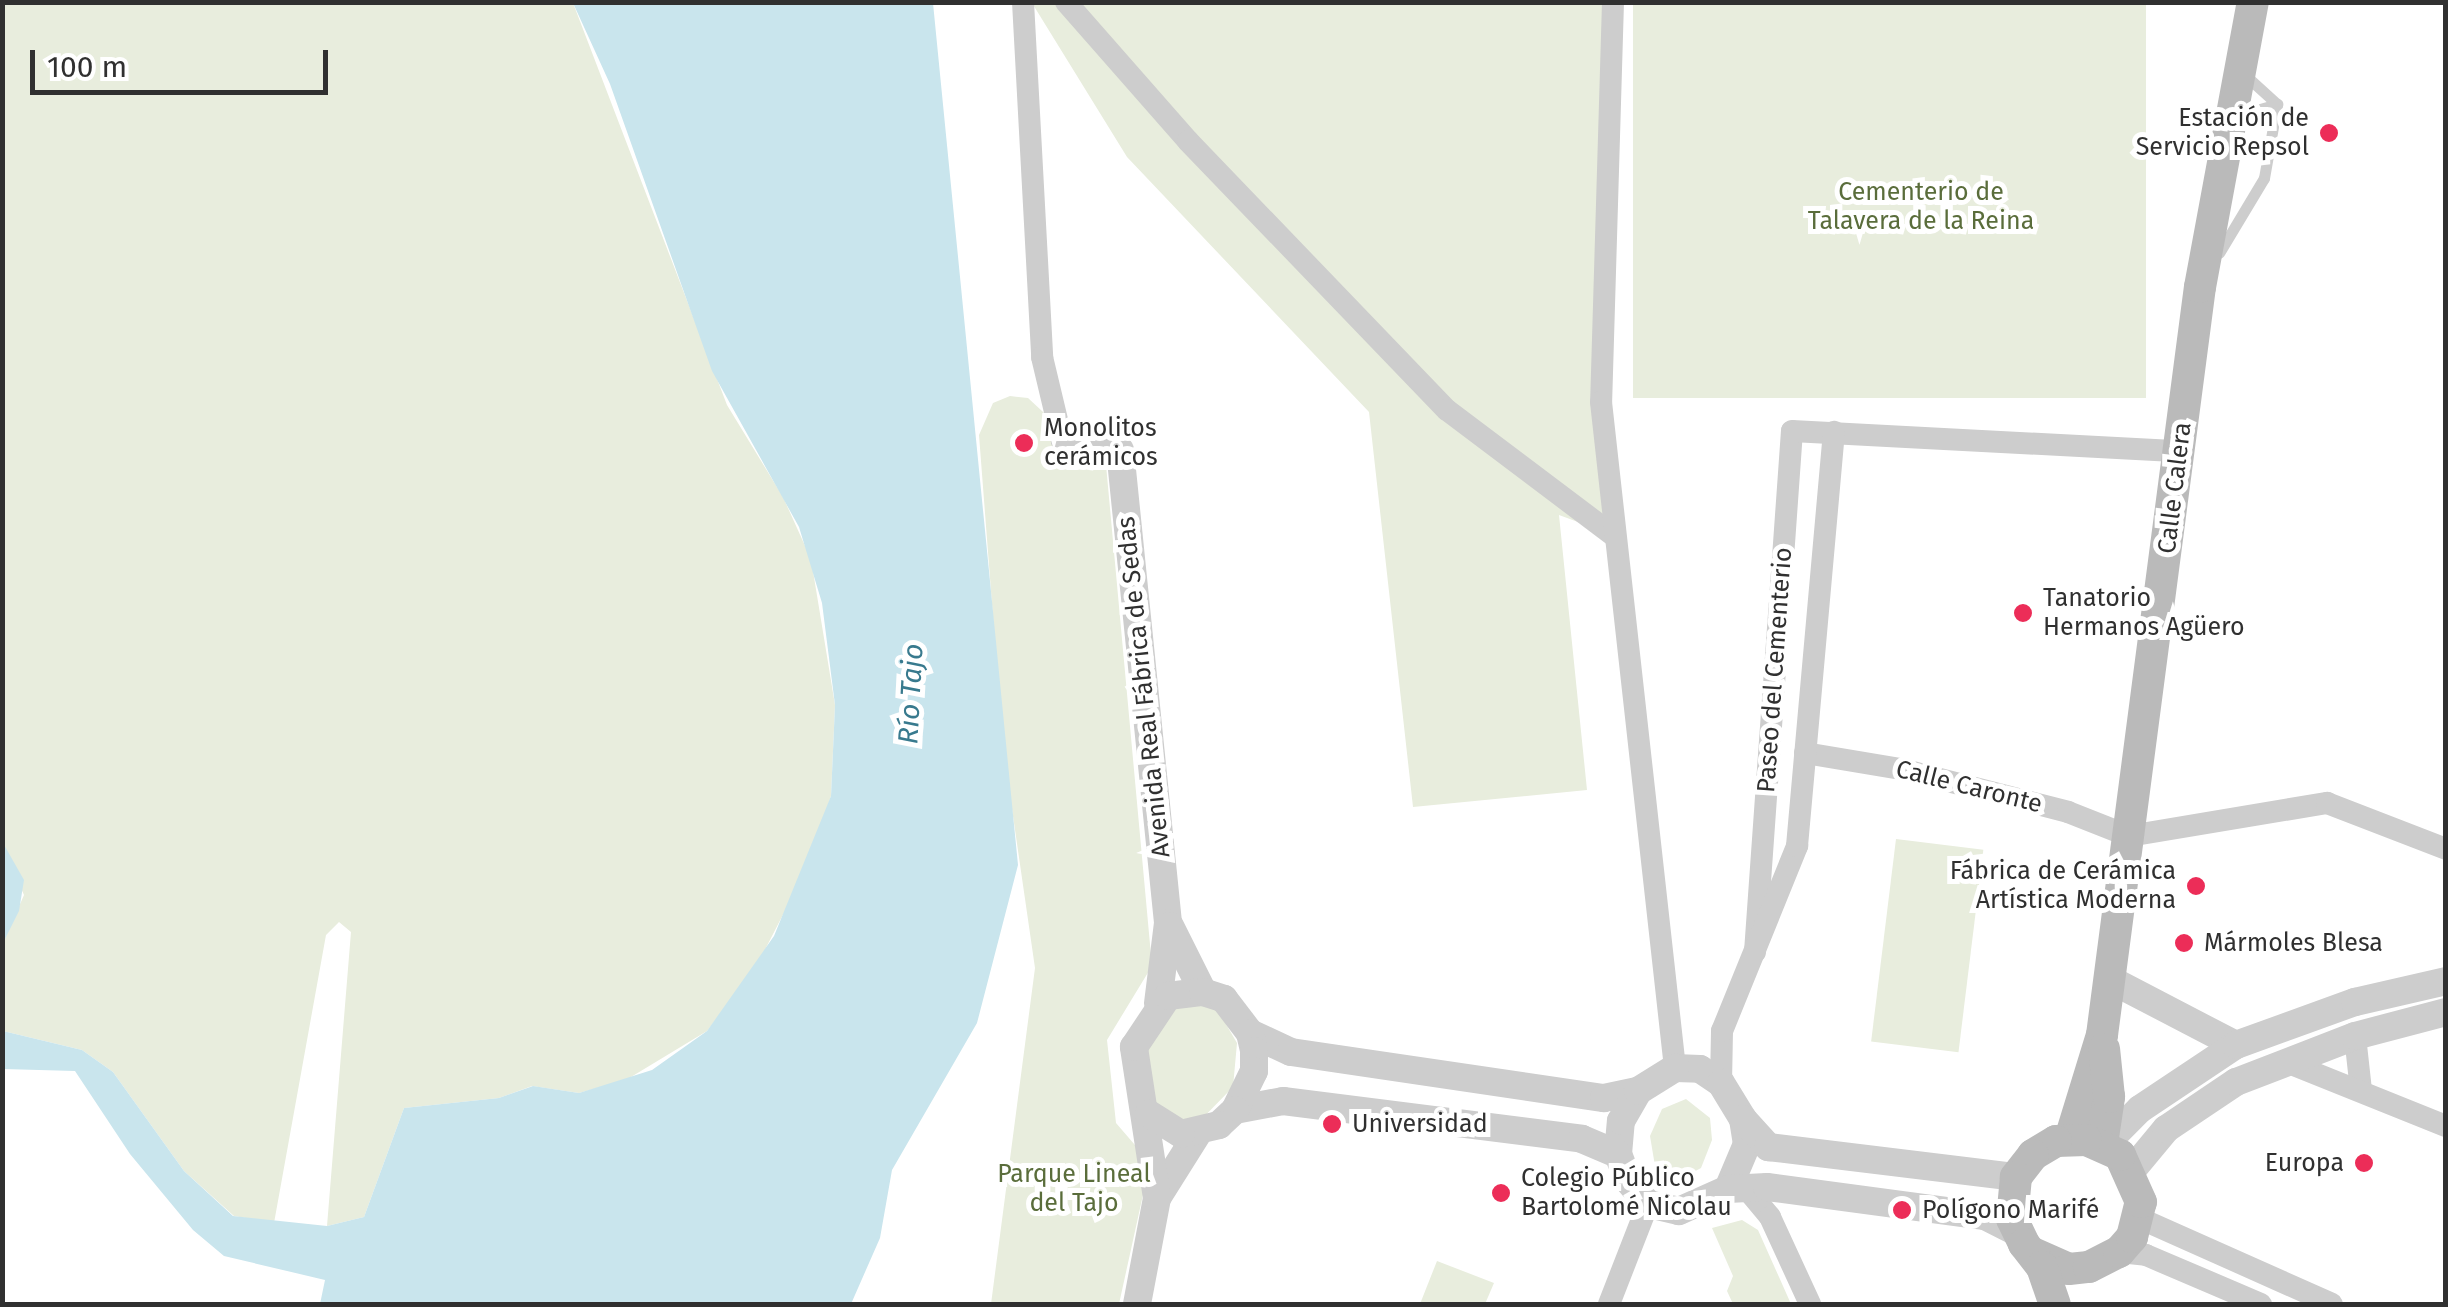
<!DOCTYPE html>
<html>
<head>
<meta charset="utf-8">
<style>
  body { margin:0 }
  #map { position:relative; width:2448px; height:1307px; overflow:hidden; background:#fff; font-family:"Fira Sans",sans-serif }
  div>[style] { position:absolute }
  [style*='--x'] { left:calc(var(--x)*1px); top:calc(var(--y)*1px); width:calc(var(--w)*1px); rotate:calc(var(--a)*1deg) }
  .green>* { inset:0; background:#e8eddd; transform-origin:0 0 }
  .water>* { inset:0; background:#c9e5ed }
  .service>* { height:11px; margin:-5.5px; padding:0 5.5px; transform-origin:5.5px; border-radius:5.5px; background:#cdcdcd }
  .minor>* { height:22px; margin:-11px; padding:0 11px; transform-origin:11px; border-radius:11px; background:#cdcdcd }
  .tertiary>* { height:28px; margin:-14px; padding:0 14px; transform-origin:14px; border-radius:14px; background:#cdcdcd }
  .secondary>* { height:32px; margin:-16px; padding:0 16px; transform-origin:16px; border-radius:16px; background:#bababa }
  .dots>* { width:28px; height:28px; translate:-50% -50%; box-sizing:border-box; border:5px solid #fff; border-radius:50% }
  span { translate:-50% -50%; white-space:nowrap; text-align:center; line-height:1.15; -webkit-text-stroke:10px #fff; paint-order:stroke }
  .poi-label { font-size:25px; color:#303030 }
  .right { translate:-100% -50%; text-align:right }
  .left { translate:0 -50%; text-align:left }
  .park-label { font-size:25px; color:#5a6d3b }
  .street-label { font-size:25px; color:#303030 }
  .water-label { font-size:28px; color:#387a8e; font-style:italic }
  .frame { position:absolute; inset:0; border:5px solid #303030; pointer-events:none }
  .scale { position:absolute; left:30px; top:50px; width:298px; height:45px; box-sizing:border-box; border:5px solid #303030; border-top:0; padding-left:12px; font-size:30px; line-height:35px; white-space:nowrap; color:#303030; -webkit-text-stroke:8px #fff; paint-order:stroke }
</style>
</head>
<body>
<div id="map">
  <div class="green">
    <div style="clip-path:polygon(3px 3px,573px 3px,727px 405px,783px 497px,811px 559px,835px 705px,831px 796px,808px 866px,755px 969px,707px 1031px,626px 1080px,579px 1093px,532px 1086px,499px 1098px,404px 1108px,364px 1217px,327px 1226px,351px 932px,339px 922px,326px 935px,274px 1223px,234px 1216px,184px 1171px,113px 1072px,82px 1050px,3px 1031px,3px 943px,24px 895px,2px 843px)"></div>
    <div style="clip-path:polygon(1032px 3px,1612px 3px,1603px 428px,1613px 535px,1559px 515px,1587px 790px,1413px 807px,1369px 412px,1127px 157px)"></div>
    <div style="left:1633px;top:3px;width:513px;height:395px"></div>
    <div style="clip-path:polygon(1010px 396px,1028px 398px,1056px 424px,1103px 432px,1152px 966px,1107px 1040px,1116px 1123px,1147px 1159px,1148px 1172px,1119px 1304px,991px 1304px,1035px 968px,1003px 747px,979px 435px,993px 403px)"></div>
    <div style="left:1896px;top:839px;width:88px;height:204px;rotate:7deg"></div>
    <div style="clip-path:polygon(1213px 1002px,1237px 1043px,1233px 1087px,1196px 1125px,1156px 1113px,1144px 1056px,1166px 1006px)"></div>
    <div style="clip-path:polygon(1686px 1099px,1710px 1118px,1712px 1140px,1701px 1168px,1677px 1181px,1655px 1166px,1650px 1136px,1662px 1109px)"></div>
    <div style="clip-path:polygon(1742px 1220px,1758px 1230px,1791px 1304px,1733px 1304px,1727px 1291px,1733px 1276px,1712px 1228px)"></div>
    <div style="clip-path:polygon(1437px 1261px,1494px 1283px,1485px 1304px,1420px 1304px)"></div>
  </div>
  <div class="water">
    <div style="clip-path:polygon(573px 3px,933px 3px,1018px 865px,977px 1023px,892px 1170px,880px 1238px,851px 1304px,320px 1304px,325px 1280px,224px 1256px,193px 1230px,130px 1154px,75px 1071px,3px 1069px,3px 1031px,82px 1050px,113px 1072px,184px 1171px,233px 1216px,327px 1226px,364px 1217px,404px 1108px,499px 1098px,533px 1086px,579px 1093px,652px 1070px,707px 1031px,774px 936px,831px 796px,835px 705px,822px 603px,799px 527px,712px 371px,610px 84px)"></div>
    <div style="clip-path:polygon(3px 843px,24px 880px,19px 911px,3px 943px)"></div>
  </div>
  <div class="service">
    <div style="--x:2239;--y:115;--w:40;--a:-16"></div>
    <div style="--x:2219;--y:253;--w:87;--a:-59"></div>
    <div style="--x:2264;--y:178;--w:75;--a:-80"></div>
    <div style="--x:2277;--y:104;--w:43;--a:-137.8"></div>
  </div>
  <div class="minor">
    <div style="--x:1023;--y:2;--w:356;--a:86.9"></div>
    <div style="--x:1042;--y:357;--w:86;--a:76.6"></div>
    <div style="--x:1062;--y:441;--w:46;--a:-3.7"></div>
    <div style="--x:1108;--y:438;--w:17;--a:45"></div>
    <div style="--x:1066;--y:2;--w:185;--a:48.7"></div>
    <div style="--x:1188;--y:141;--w:373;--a:46.1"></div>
    <div style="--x:1447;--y:410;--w:208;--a:37"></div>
    <div style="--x:1613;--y:2;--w:400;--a:91.7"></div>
    <div style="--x:1601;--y:402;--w:670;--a:83.66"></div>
    <div style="--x:1805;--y:753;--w:97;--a:9.5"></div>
    <div style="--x:1901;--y:769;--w:172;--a:14.4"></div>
    <div style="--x:2068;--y:812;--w:66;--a:21.5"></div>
    <div style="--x:2129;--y:836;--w:201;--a:-9.5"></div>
    <div style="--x:2327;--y:803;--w:128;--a:21.1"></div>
    <div style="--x:1755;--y:952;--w:522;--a:-85.94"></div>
    <div style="--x:1792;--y:431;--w:387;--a:3"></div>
    <div style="--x:2355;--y:1036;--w:54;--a:83.7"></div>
    <div style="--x:2284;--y:1061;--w:175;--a:21.9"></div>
    <div style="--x:1721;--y:1083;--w:52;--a:-88.9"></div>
    <div style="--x:1722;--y:1031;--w:200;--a:-67.9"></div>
    <div style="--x:1797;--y:846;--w:416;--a:-84.9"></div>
    <div style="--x:1745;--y:1187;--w:39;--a:50"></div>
    <div style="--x:1770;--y:1217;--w:96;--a:65.3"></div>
    <div style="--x:2139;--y:1218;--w:211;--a:24"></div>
    <div style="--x:2119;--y:1252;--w:27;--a:6"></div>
    <div style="--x:2146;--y:1255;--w:125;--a:23.1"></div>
    <div style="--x:1609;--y:1304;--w:107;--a:-68.7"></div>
  </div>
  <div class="tertiary">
    <div style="--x:1120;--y:450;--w:475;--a:84.2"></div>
    <div style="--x:1168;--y:923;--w:81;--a:97.1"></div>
    <div style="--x:1170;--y:926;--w:74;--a:63.4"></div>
    <div style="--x:2109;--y:979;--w:143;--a:27.5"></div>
    <div style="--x:1250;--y:1033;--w:45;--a:24.9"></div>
    <div style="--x:1291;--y:1052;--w:316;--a:8.4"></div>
    <div style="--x:1604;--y:1098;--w:35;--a:-12"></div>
    <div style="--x:1675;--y:1068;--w:25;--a:2"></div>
    <div style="--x:1700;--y:1069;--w:25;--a:34"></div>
    <div style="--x:1721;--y:1083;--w:42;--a:58.6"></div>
    <div style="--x:1743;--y:1119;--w:25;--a:81"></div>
    <div style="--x:1747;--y:1144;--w:49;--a:112.9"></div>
    <div style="--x:1728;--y:1189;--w:54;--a:155.8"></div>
    <div style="--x:1679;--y:1211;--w:32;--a:-167"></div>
    <div style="--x:1648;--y:1204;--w:31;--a:-130"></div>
    <div style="--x:1628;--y:1180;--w:28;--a:-111"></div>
    <div style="--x:1618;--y:1154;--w:33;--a:-85"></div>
    <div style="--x:1621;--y:1121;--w:34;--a:-60"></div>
    <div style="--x:1638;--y:1091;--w:44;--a:-31.9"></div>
    <div style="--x:1235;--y:1110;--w:49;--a:-10.6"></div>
    <div style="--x:1283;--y:1101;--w:301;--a:7.2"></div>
    <div style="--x:1582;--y:1139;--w:39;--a:23"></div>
    <div style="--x:1743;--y:1119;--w:38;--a:48"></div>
    <div style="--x:1768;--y:1147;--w:250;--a:6.9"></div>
    <div style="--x:2104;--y:1145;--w:51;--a:-45"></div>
    <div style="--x:2140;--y:1109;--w:115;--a:-33.7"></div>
    <div style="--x:2236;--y:1045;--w:127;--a:-19.9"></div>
    <div style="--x:2355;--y:1002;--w:93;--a:-13"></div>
    <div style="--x:2132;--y:1170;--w:53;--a:-50.3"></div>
    <div style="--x:2166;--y:1129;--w:84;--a:-33.9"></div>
    <div style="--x:2236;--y:1082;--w:128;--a:-21.1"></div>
    <div style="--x:2355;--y:1036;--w:94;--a:-14.8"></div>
    <div style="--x:1728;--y:1189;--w:39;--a:-3"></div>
    <div style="--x:1767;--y:1187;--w:220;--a:7.6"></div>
    <div style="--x:1985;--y:1216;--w:36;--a:27"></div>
    <div style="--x:1157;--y:1198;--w:77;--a:-57.8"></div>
    <div style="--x:1137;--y:1304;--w:108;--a:-79.3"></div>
    <div style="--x:1157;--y:1198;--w:153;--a:-98.7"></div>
    <div style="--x:1134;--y:1047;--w:61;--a:-56.3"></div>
    <div style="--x:1168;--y:996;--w:35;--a:-7"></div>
    <div style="--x:1203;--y:992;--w:22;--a:18"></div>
    <div style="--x:1224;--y:999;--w:43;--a:52.6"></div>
    <div style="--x:1250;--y:1033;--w:18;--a:77"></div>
    <div style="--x:1254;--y:1051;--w:20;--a:90"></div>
    <div style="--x:1254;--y:1071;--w:43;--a:116"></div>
    <div style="--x:1235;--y:1110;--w:22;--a:137"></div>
    <div style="--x:1219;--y:1125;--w:39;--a:167"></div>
    <div style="--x:1181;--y:1134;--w:38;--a:-148"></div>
  </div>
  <div class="secondary">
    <div style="--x:2070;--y:1139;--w:109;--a:-72.9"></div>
    <div style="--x:2102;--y:1035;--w:754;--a:-82.54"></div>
    <div style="--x:2200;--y:287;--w:290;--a:-79.5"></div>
    <div style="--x:2102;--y:1144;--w:48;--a:-81.5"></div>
    <div style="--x:2109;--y:1097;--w:48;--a:-95.9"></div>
    <div style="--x:2033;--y:1253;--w:39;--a:24"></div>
    <div style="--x:2069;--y:1269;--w:20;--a:-6"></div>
    <div style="--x:2089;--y:1267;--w:34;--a:-27"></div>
    <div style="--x:2119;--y:1252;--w:20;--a:-49"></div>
    <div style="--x:2132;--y:1237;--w:36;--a:-76"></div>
    <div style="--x:2141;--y:1202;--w:51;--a:-114.1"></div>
    <div style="--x:2120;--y:1155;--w:37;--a:-156"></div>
    <div style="--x:2086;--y:1140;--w:30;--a:178"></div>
    <div style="--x:2056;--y:1141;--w:27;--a:149"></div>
    <div style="--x:2033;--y:1155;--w:28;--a:128"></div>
    <div style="--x:2016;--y:1177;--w:42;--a:95.4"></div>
    <div style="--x:2012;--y:1219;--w:28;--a:64"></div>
    <div style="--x:2024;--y:1244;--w:29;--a:52"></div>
    <div style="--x:2042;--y:1267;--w:39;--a:71"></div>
  </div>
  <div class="dots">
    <div style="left:2329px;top:133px;background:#ec2d58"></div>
    <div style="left:1024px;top:443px;background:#ec2d58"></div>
    <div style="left:2023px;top:613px;background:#ec2d58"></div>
    <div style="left:2196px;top:886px;background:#ec2d58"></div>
    <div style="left:2184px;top:943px;background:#ec2d58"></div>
    <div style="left:1332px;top:1124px;background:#ec2d58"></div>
    <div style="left:2364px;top:1163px;background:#ec2d58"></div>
    <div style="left:1501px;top:1193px;background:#ec2d58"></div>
    <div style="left:1902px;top:1210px;background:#ec2d58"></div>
  </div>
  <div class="poi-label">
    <span class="right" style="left:2309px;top:133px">Estación de<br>Servicio Repsol</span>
    <span class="left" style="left:1044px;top:443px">Monolitos<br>cerámicos</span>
    <span class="left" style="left:2043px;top:613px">Tanatorio<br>Hermanos Agüero</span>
    <span class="right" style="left:2176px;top:886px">Fábrica de Cerámica<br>Artística Moderna</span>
    <span class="left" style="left:2204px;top:943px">Mármoles Blesa</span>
    <span class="left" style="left:1352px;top:1124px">Universidad</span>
    <span class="right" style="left:2344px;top:1163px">Europa</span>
    <span class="left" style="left:1521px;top:1193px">Colegio Público<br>Bartolomé Nicolau</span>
    <span class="left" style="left:1922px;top:1210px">Polígono Marifé</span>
  </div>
  <div class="park-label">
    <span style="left:1921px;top:207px">Cementerio de<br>Talavera de la Reina</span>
    <span style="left:1074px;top:1189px">Parque Lineal<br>del Tajo</span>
  </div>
  <div class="street-label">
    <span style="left:2175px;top:488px;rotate:-83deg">Calle Calera</span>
    <span style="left:1775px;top:670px;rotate:-86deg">Paseo del Cementerio</span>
    <span style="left:1144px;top:687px;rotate:-96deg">Avenida Real Fábrica de Sedas</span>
    <span style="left:1969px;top:787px;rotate:14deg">Calle Caronte</span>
  </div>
  <div class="water-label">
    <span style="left:911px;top:694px;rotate:-87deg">Río Tajo</span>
  </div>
  <div class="frame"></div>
  <div class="scale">100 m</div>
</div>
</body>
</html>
